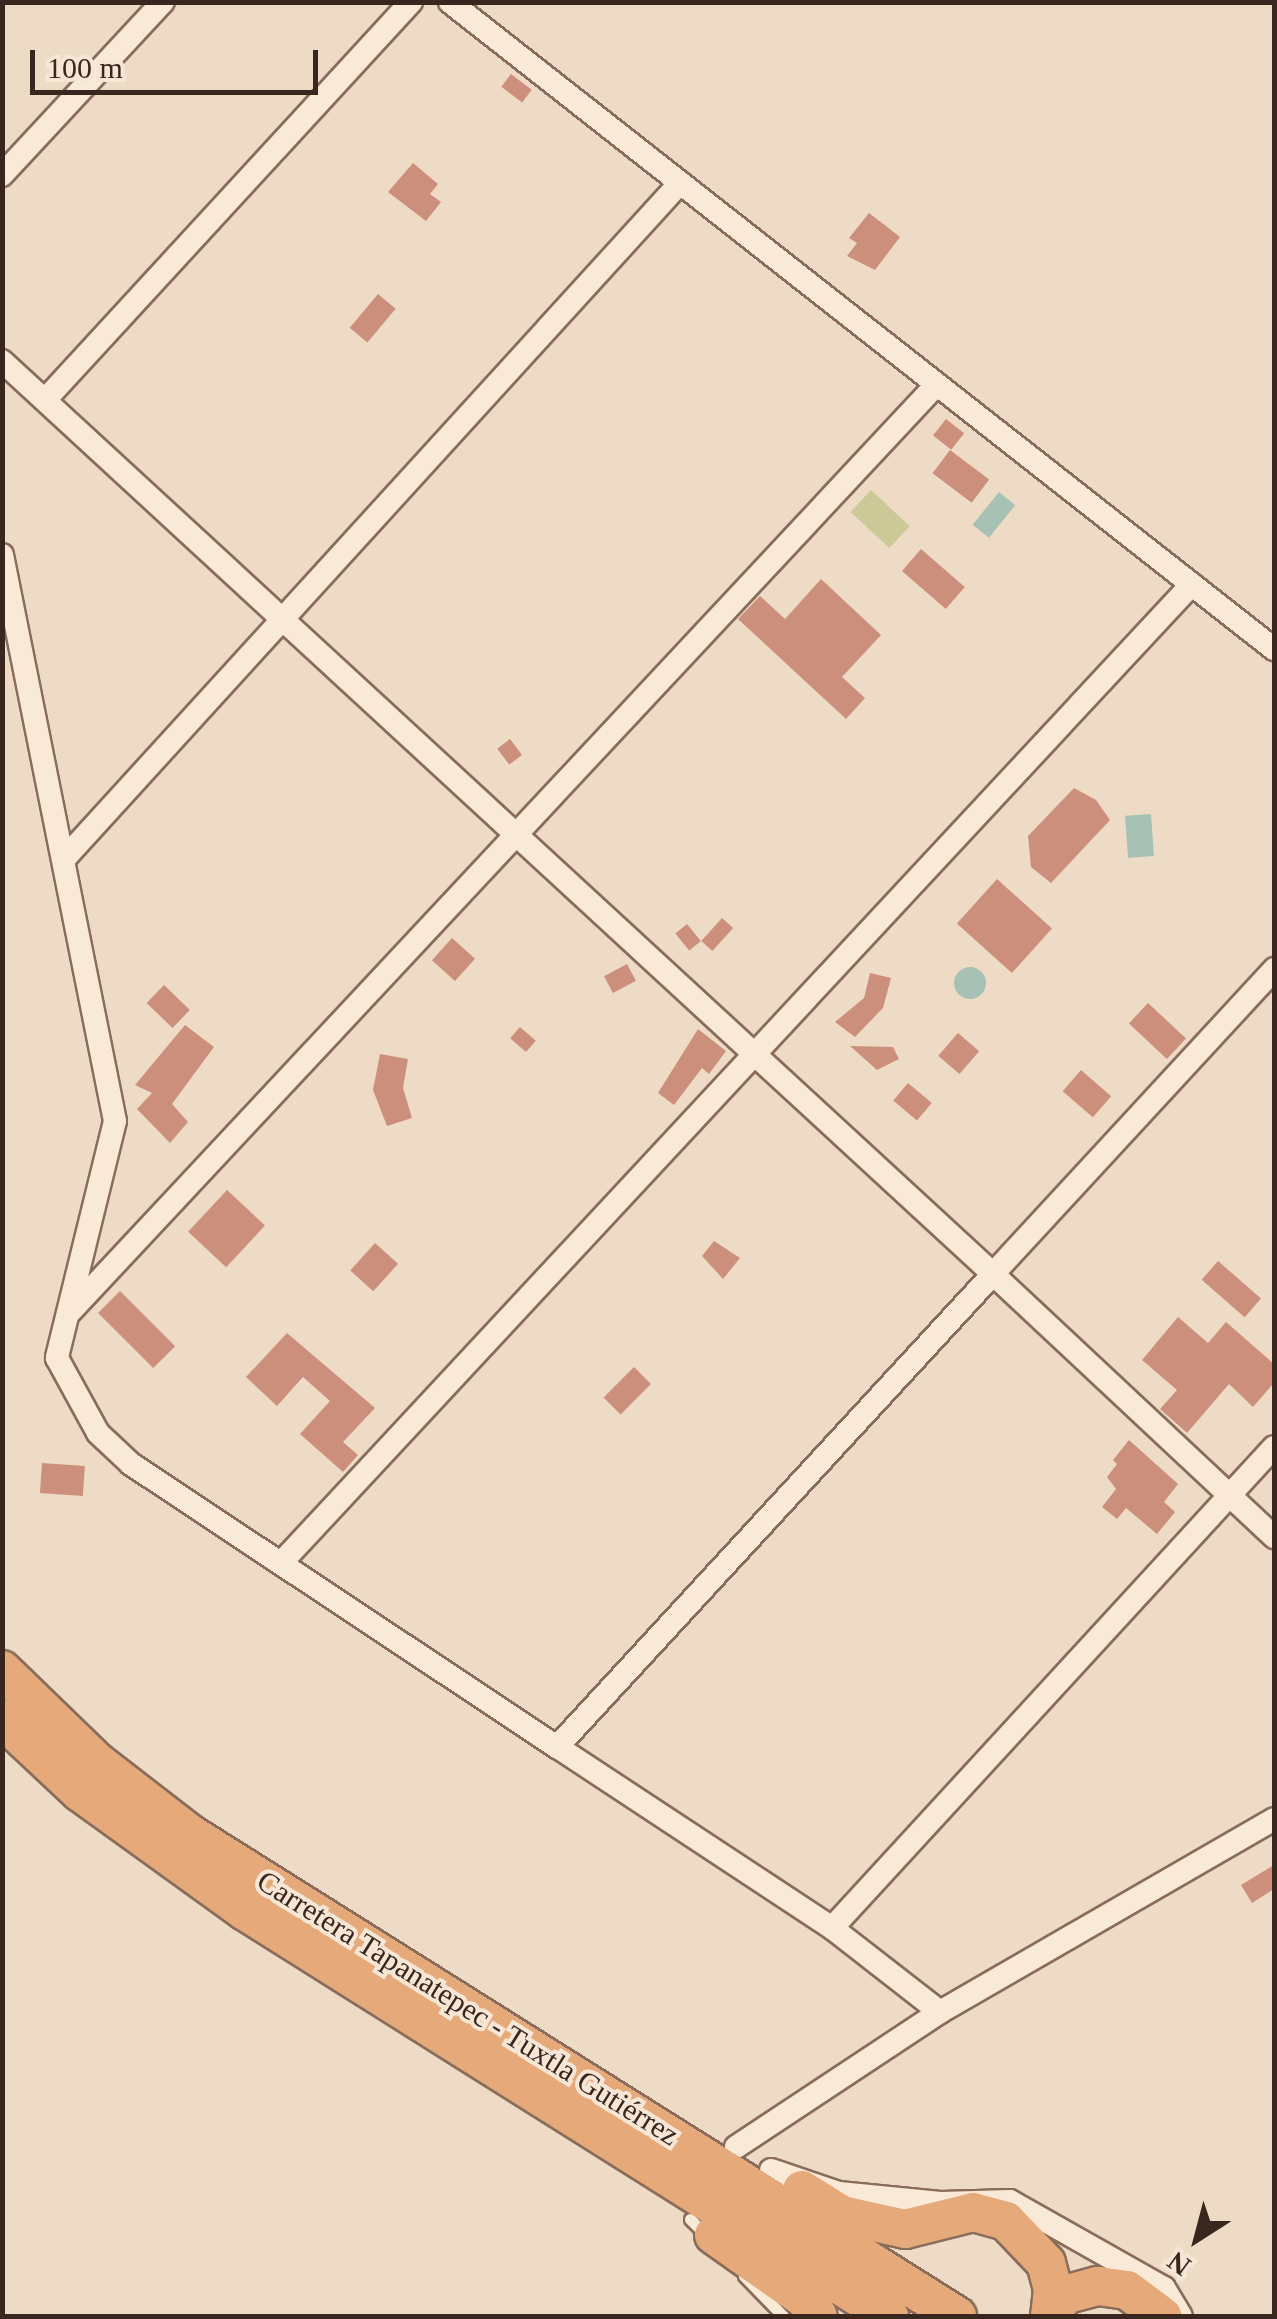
<!DOCTYPE html>
<html>
<head>
<meta charset="utf-8">
<style>
  body { margin:0 }
  #map { position:relative; width:1277px; height:2319px; overflow:hidden; background:#eedbc5; font-family:Georgia,serif }
  div>[style] { position:absolute }
  [style*='--x'] { left:calc(var(--x)*1px); top:calc(var(--y)*1px); width:calc(var(--w)*1px); rotate:calc(var(--a)*1deg) }
  .green>* { inset:0; background:#ccc999; transform-origin:0 0 }
  .water>* { inset:0; background:#a7c1b5; transform-origin:0 0 }
  .round { border-radius:50% }
  .building>* { inset:0; background:#cc8f7b; transform-origin:0 0 }
  .roads { filter:drop-shadow(2px 0 #896c5b) drop-shadow(-2px 0 #896c5b) drop-shadow(0 2px #896c5b) drop-shadow(0 -2px #896c5b) }
  .service>* { height:11px; margin:-5.5px; padding:0 5.5px; transform-origin:5.5px; border-radius:5.5px; background:#f9ead8 }
  .minor>* { height:22px; margin:-11px; padding:0 11px; transform-origin:11px; border-radius:11px; background:#f9ead8 }
  .trunk>* { height:38px; margin:-19px; padding:0 19px; transform-origin:19px; border-radius:19px; background:#e6aa7a }
  span { translate:-50% -50%; white-space:nowrap; text-align:center; line-height:1.15; -webkit-text-stroke:8px #f5e6d5; paint-order:stroke }
  .street-label { font-size:30px; color:#39271f }
  .frame { position:absolute; inset:0; border:5px solid #39271f; pointer-events:none }
  .north { position:absolute; left:1147px; top:2189px; width:100px; height:100px; -webkit-text-stroke:8px #f5e6d5; paint-order:stroke; rotate:216deg; font-size:28px; font-weight:700; line-height:40px; text-align:center; color:#39271f }
  .north::after { content:''; display:block; margin:auto; width:35px; height:45px; background:#39271f; clip-path:polygon(50% 0,100% 100%,50% 72%,0 100%) }
  .scale { position:absolute; left:30px; top:50px; width:288px; height:45px; box-sizing:border-box; border:5px solid #39271f; border-top:0; padding-left:12px; font-size:30px; line-height:35px; white-space:nowrap; color:#39271f; -webkit-text-stroke:8px #f5e6d5; paint-order:stroke }
</style>
</head>
<body>
<div id="map">
  <div class="green">
    <div style="left:871px;top:490px;width:53px;height:30px;rotate:43deg"></div>
  </div>
  <div class="water">
    <div style="left:999px;top:492px;width:21px;height:42px;rotate:39deg"></div>
    <div style="left:1151px;top:814px;width:42px;height:26px;rotate:86deg"></div>
    <div class="round" style="left:954px;top:967px;width:32px;height:32px"></div>
  </div>
  <div class="building">
    <div style="left:511px;top:74px;width:26px;height:16px;rotate:37deg"></div>
    <div style="clip-path:polygon(413px 163px,438px 184px,430px 194px,441px 202px,426px 221px,388px 192px)"></div>
    <div style="clip-path:polygon(869px 213px,900px 237px,875px 270px,847px 256px,857px 243px,849px 238px)"></div>
    <div style="left:378px;top:294px;width:23px;height:44px;rotate:40deg"></div>
    <div style="left:946px;top:419px;width:23px;height:21px;rotate:38deg"></div>
    <div style="left:950px;top:450px;width:49px;height:29px;rotate:37deg"></div>
    <div style="left:921px;top:549px;width:58px;height:29px;rotate:41deg"></div>
    <div style="clip-path:polygon(821px 579px,881px 635px,842px 677px,865px 698px,846px 719px,738px 619px,760px 596px,785px 619px)"></div>
    <div style="left:510px;top:739px;width:20px;height:16px;rotate:53deg"></div>
    <div style="clip-path:polygon(1074px 788px,1096px 800px,1110px 820px,1051px 883px,1031px 867px,1028px 836px)"></div>
    <div style="left:997px;top:879px;width:74px;height:60px;rotate:42deg"></div>
    <div style="left:722px;top:918px;width:15px;height:31px;rotate:42deg"></div>
    <div style="left:687px;top:924px;width:22px;height:15px;rotate:51deg"></div>
    <div style="left:452px;top:938px;width:31px;height:30px;rotate:42deg"></div>
    <div style="left:627px;top:964px;width:19px;height:26px;rotate:62deg"></div>
    <div style="clip-path:polygon(870px 973px,891px 978px,883px 1008px,855px 1037px,835px 1022px,864px 998px)"></div>
    <div style="left:164px;top:985px;width:36px;height:25px;rotate:44deg"></div>
    <div style="left:1148px;top:1003px;width:52px;height:28px;rotate:43deg"></div>
    <div style="clip-path:polygon(185px 1025px,214px 1047px,172px 1104px,188px 1122px,170px 1143px,137px 1109px,152px 1093px,135px 1085px)"></div>
    <div style="left:520px;top:1027px;width:21px;height:15px;rotate:41deg"></div>
    <div style="clip-path:polygon(698px 1029px,726px 1051px,709px 1074px,702px 1068px,674px 1105px,658px 1093px)"></div>
    <div style="left:958px;top:1033px;width:28px;height:30px;rotate:41deg"></div>
    <div style="clip-path:polygon(850px 1046px,893px 1047px,899px 1059px,877px 1070px)"></div>
    <div style="clip-path:polygon(380px 1054px,408px 1059px,403px 1088px,412px 1118px,387px 1126px,373px 1090px)"></div>
    <div style="left:1081px;top:1070px;width:40px;height:28px;rotate:41deg"></div>
    <div style="left:908px;top:1083px;width:31px;height:23px;rotate:40deg"></div>
    <div style="left:227px;top:1190px;width:52px;height:57px;rotate:43deg"></div>
    <div style="clip-path:polygon(714px 1241px,740px 1258px,723px 1279px,702px 1256px)"></div>
    <div style="left:375px;top:1243px;width:31px;height:37px;rotate:42deg"></div>
    <div style="left:1218px;top:1261px;width:57px;height:25px;rotate:41deg"></div>
    <div style="left:120px;top:1291px;width:78px;height:31px;rotate:45deg"></div>
    <div style="clip-path:polygon(1178px 1317px,1208px 1343px,1226px 1322px,1274px 1364px,1274px 1383px,1253px 1407px,1229px 1384px,1187px 1433px,1160px 1409px,1177px 1390px,1142px 1360px)"></div>
    <div style="clip-path:polygon(287px 1333px,375px 1408px,343px 1442px,358px 1455px,343px 1472px,300px 1434px,330px 1401px,303px 1377px,277px 1406px,246px 1377px)"></div>
    <div style="left:634px;top:1367px;width:24px;height:43px;rotate:45deg"></div>
    <div style="clip-path:polygon(1129px 1440px,1178px 1484px,1164px 1502px,1175px 1512px,1157px 1534px,1126px 1508px,1117px 1519px,1102px 1507px,1116px 1489px,1107px 1477px,1117px 1464px,1113px 1460px)"></div>
    <div style="left:42px;top:1463px;width:43px;height:30px;rotate:4deg"></div>
    <div style="clip-path:polygon(1274px 1865px,1274px 1889px,1252px 1903px,1241px 1885px)"></div>
  </div>
  <div class="roads">
    <div class="service">
      <div style="--x:690;--y:2219;--w:25;--a:45"></div>
      <div style="--x:744;--y:2276;--w:56;--a:45.7"></div>
    </div>
    <div class="minor">
      <div style="--x:450;--y:2;--w:1048;--a:38.14"></div>
      <div style="--x:2;--y:175;--w:236;--a:-47.1"></div>
      <div style="--x:2;--y:361;--w:1347;--a:42.65"></div>
      <div style="--x:993;--y:1274;--w:415;--a:-47.3"></div>
      <div style="--x:45;--y:400;--w:541;--a:-47.4"></div>
      <div style="--x:2;--y:555;--w:577;--a:78.71"></div>
      <div style="--x:115;--y:1121;--w:244;--a:103.8"></div>
      <div style="--x:57;--y:1358;--w:85;--a:61.3"></div>
      <div style="--x:98;--y:1433;--w:45;--a:43.2"></div>
      <div style="--x:131;--y:1464;--w:511;--a:33.6"></div>
      <div style="--x:64;--y:859;--w:915;--a:-47.66"></div>
      <div style="--x:69;--y:1313;--w:1271;--a:-46.94"></div>
      <div style="--x:281;--y:1563;--w:1337;--a:-47.06"></div>
      <div style="--x:832;--y:1928;--w:329;--a:-146.6"></div>
      <div style="--x:557;--y:1747;--w:643;--a:-47.33"></div>
      <div style="--x:993;--y:1274;--w:385;--a:43.1"></div>
      <div style="--x:940;--y:2012;--w:137;--a:-142.1"></div>
      <div style="--x:832;--y:1928;--w:653;--a:-47.42"></div>
      <div style="--x:736;--y:2147;--w:245;--a:-33.5"></div>
      <div style="--x:940;--y:2012;--w:386;--a:-30"></div>
      <div style="--x:771;--y:2170;--w:72;--a:18.7"></div>
      <div style="--x:839;--y:2193;--w:102;--a:5.6"></div>
      <div style="--x:941;--y:2203;--w:69;--a:-1.7"></div>
      <div style="--x:1010;--y:2201;--w:177;--a:29.5"></div>
      <div style="--x:1164;--y:2288;--w:33;--a:59"></div>
    </div>
    <div class="trunk">
      <div style="--x:2;--y:1670;--w:132;--a:44.1"></div>
      <div style="--x:97;--y:1762;--w:118;--a:37.7"></div>
      <div style="--x:190;--y:1834;--w:906;--a:32.15"></div>
      <div style="--x:2;--y:1719;--w:107;--a:43.1"></div>
      <div style="--x:80;--y:1792;--w:203;--a:35.8"></div>
      <div style="--x:245;--y:1911;--w:761;--a:32.17"></div>
      <div style="--x:802;--y:2190;--w:47;--a:32"></div>
      <div style="--x:842;--y:2215;--w:65;--a:12.5"></div>
      <div style="--x:905;--y:2229;--w:70;--a:-14"></div>
      <div style="--x:973;--y:2212;--w:34;--a:15"></div>
      <div style="--x:1006;--y:2221;--w:58;--a:46.4"></div>
      <div style="--x:1046;--y:2263;--w:27;--a:75"></div>
      <div style="--x:1053;--y:2289;--w:27;--a:96"></div>
      <div style="--x:714;--y:2235;--w:111;--a:35.1"></div>
      <div style="--x:805;--y:2299;--w:21;--a:53"></div>
      <div style="--x:1050;--y:2316;--w:25;--a:-56"></div>
      <div style="--x:1064;--y:2295;--w:35;--a:-15"></div>
      <div style="--x:1098;--y:2286;--w:29;--a:8"></div>
      <div style="--x:1127;--y:2290;--w:44;--a:36.6"></div>
    </div>
  </div>
  <div class="street-label">
    <span style="left:468px;top:2008px;rotate:32deg">Carretera Tapanatepec - Tuxtla Gutiérrez</span>
  </div>
  <div class="frame"></div>
  <div class="north">N</div>
  <div class="scale">100 m</div>
</div>
</body>
</html>
